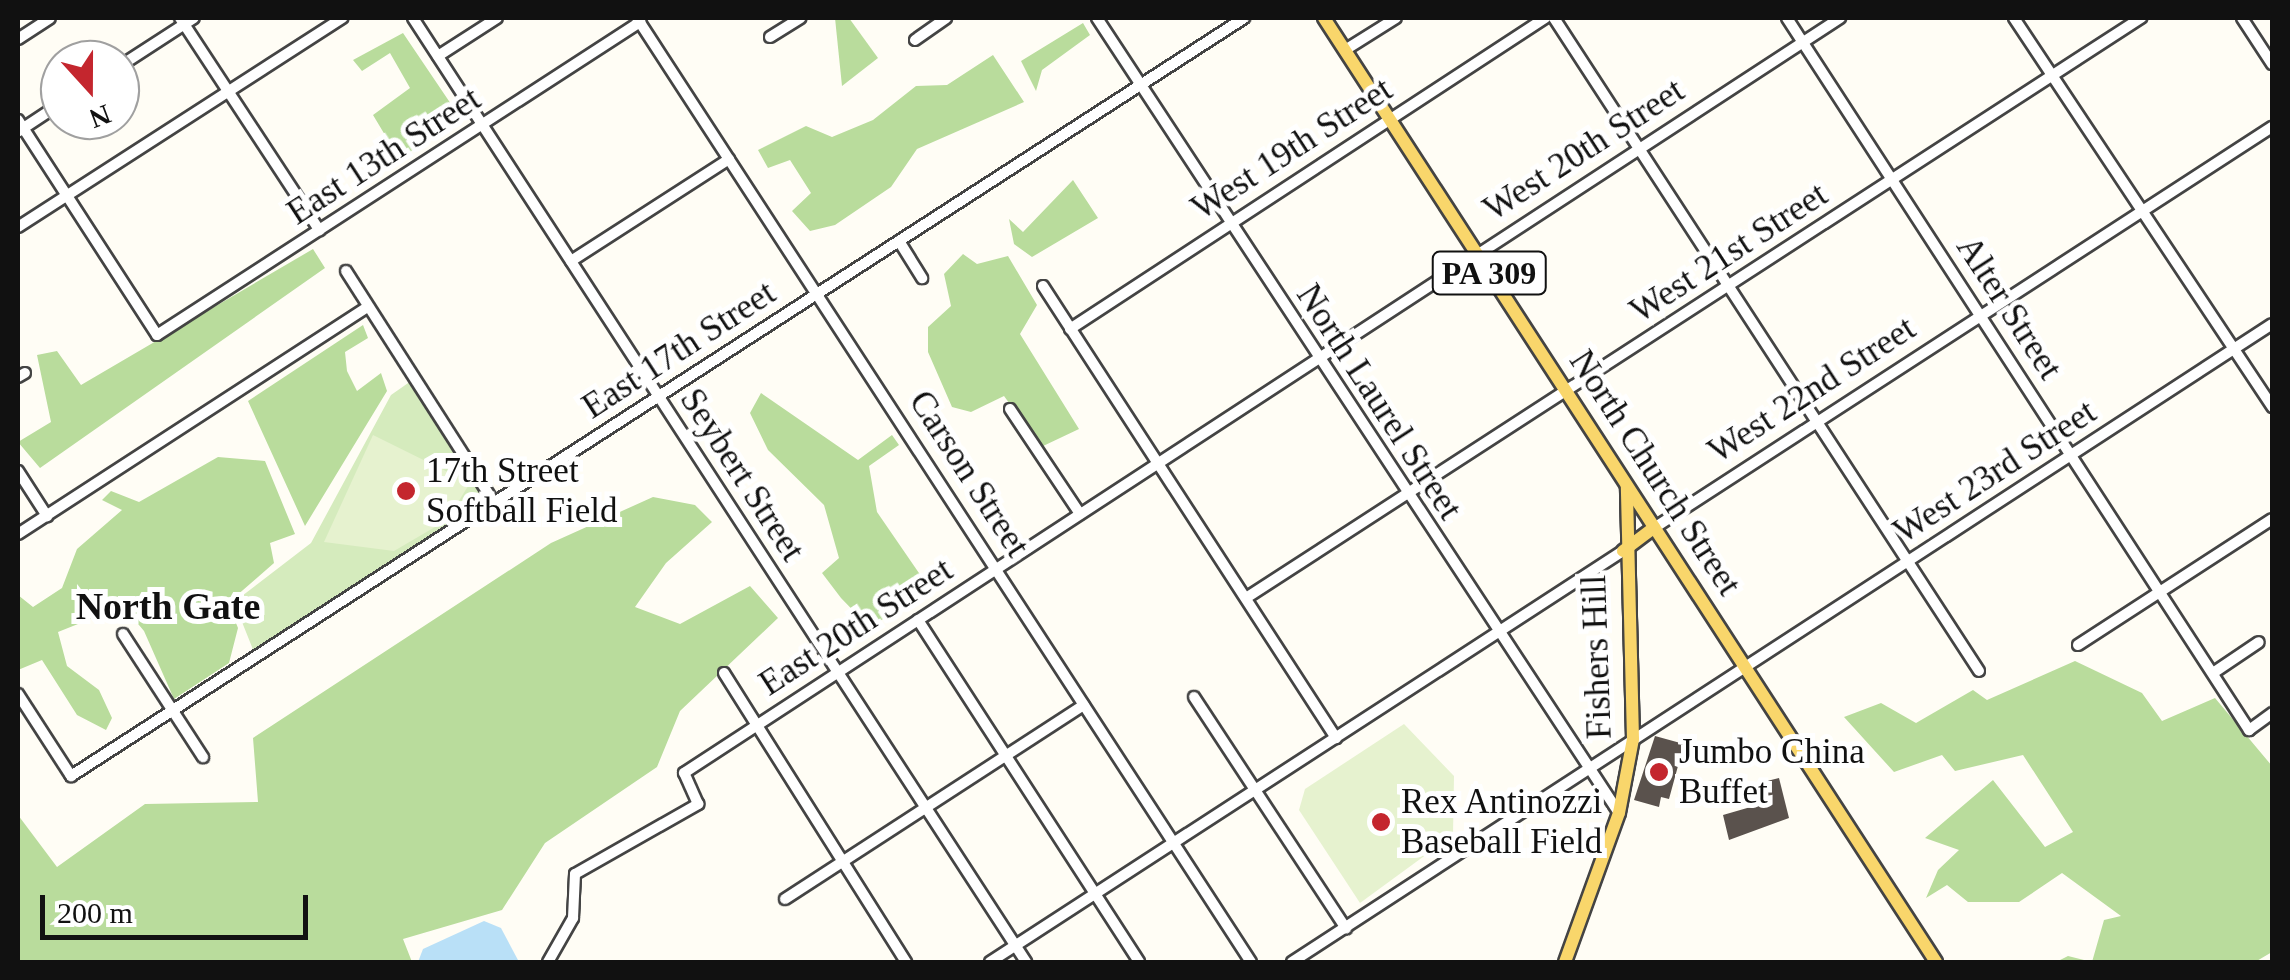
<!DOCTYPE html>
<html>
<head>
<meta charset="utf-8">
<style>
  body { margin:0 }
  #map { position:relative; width:2290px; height:980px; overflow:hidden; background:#fffdf5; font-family:"Times New Roman",serif }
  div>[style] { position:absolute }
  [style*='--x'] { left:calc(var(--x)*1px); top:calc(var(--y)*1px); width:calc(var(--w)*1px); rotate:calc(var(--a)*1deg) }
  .green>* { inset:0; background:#d5ebbd }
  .forest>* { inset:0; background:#b9dc9c }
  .pitch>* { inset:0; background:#e6f2cf }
  .water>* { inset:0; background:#b9e0f7 }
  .building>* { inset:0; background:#5a524d }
  .roads { filter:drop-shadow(2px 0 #444) drop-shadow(-2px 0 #444) drop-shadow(0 2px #444) drop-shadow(0 -2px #444) }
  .minor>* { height:10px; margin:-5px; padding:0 5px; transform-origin:5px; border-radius:5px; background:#fff }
  .major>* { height:12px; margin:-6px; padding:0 6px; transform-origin:6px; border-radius:6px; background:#f9d66b }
  .dots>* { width:28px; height:28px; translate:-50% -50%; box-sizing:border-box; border:5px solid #fff; border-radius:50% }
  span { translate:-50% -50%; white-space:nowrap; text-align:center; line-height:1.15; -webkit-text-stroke:10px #fff; paint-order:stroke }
  .shield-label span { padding:2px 8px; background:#fff; border:2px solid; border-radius:8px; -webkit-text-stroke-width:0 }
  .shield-label { font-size:32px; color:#111; font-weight:700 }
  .street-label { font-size:35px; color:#111 }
  .poi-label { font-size:35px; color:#111 }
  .left { translate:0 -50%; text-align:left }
  .neighbourhood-label { font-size:38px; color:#111; font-weight:700 }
  .frame { position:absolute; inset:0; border:20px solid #111; pointer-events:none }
  .north { position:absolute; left:40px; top:40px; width:100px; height:100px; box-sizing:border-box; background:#fff; border:2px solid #a0a0a0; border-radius:50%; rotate:159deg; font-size:28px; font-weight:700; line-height:40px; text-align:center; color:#111 }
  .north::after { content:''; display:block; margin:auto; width:35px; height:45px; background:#c4262e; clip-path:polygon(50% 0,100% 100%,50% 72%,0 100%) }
  .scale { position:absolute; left:40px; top:895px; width:268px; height:45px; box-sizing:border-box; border:5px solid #111; border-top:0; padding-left:12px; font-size:30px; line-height:35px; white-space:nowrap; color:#111; -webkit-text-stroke:8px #fff; paint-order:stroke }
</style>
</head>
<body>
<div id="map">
  <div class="green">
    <div style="clip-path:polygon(411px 381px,488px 502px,254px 652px,234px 602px,311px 543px,391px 395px)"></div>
  </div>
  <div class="forest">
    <div style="clip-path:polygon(835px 18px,849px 18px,878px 58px,842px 86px)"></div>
    <div style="clip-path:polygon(1083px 23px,1090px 35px,1042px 70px,1036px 91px,1021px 61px)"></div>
    <div style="clip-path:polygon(403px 33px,455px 110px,419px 130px,424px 141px,400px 160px,373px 115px,410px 88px,390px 53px,362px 71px,353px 60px)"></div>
    <div style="clip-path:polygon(993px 55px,1024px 102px,917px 149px,891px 187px,835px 225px,810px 231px,792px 211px,811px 193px,790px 160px,768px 168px,758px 150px,806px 126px,832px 137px,873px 120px,916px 86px,947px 85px)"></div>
    <div style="clip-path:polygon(1073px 180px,1098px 218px,1032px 257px,1014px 244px,1009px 219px,1023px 232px)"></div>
    <div style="clip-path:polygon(313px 249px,325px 268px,40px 468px,18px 442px,51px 422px,37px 355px,57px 351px,81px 385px)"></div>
    <div style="clip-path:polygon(963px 254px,977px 264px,1008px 256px,1037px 305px,1020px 334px,1079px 429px,1041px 447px,1004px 396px,971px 412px,952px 407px,928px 352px,928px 327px,951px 306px,944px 274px)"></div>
    <div style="clip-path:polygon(363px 325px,368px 338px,345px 352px,347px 371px,357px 391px,381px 373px,387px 391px,305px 526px,248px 401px)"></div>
    <div style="clip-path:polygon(761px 393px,858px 460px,892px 435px,899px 445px,869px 466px,877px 512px,932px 592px,869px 627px,841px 598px,822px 573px,839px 558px,824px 505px,768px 450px,750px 413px)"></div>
    <div style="clip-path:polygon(218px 457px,265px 461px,295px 534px,270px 543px,274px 563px,228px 603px,238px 628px,229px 663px,174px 699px,144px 631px,123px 606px,58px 632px,67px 666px,99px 690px,112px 718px,106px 730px,77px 715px,42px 660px,18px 670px,18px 595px,33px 607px,62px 588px,77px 549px,122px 510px,102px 500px,111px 491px,139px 502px)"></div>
    <div style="clip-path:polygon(653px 497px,695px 505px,712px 522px,666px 563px,635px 607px,680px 624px,750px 586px,778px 618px,680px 711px,657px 767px,545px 843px,502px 910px,403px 939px,412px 962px,18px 962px,18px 815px,57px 867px,145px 804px,258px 802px,253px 738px,551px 543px)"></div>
    <div style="clip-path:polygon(2075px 661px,2142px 693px,2162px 721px,2215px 698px,2272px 766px,2272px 952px,2255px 962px,2056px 962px,2068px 956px,2092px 962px,2104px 920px,2121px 916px,2062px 873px,2019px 902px,1968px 902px,1947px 885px,1926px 898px,1938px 870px,1959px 850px,1925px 838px,1993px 780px,2045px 847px,2073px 832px,2023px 755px,1955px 771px,1942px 755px,1894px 772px,1844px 717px,1881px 703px,1916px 723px,1973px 690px,1987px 700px)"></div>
  </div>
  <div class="pitch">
    <div style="clip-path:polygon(373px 435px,470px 483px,447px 520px,394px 551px,324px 542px)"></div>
    <div style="clip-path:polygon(1404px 724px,1454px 776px,1453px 835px,1360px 903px,1299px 810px,1305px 789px)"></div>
  </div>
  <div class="water">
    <div style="clip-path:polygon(484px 921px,501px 928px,519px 962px,418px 962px,423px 949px)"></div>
  </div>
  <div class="building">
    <div style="clip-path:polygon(1655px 736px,1684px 744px,1669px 799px,1661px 797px,1659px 807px,1634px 800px)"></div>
    <div style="clip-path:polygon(1779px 778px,1789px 818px,1729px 840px,1723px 815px,1761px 804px,1755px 784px)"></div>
  </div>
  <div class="roads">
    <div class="minor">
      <div style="--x:180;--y:18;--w:254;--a:56.7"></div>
      <div style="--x:413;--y:18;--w:1126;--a:57"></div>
      <div style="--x:637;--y:18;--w:1126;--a:56.96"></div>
      <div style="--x:1097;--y:18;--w:951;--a:56.71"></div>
      <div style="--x:1554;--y:18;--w:779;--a:56.94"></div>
      <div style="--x:1787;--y:18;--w:849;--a:57.02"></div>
      <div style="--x:2249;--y:730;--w:29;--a:-36"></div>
      <div style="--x:2014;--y:18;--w:467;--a:56.4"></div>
      <div style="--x:2242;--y:18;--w:55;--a:56.9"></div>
      <div style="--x:770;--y:37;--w:36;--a:-32"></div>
      <div style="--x:18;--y:39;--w:38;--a:-33"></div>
      <div style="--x:915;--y:40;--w:38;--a:-35"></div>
      <div style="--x:1345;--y:50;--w:60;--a:-32.1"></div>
      <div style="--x:438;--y:56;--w:70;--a:-32.8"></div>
      <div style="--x:120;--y:66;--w:88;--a:-33"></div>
      <div style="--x:18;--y:120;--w:256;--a:57.1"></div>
      <div style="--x:157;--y:335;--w:576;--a:-32.94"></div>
      <div style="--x:19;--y:131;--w:49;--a:-33.4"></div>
      <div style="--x:18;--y:227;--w:386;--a:-32.8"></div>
      <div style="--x:899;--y:241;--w:44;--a:58.1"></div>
      <div style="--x:571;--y:261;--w:188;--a:-32.8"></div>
      <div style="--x:346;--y:271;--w:274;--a:57.4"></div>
      <div style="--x:1043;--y:286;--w:539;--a:57.05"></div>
      <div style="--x:1070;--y:329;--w:568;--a:-33.21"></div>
      <div style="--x:18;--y:377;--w:8;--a:-30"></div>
      <div style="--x:1010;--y:409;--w:126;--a:56.3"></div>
      <div style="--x:18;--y:471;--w:54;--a:57.2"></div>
      <div style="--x:1654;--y:528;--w:737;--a:-32.98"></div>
      <div style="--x:18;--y:534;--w:416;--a:-33"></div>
      <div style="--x:1246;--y:598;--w:1067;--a:-32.95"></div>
      <div style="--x:918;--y:620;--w:407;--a:57.1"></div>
      <div style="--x:123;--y:634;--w:147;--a:57"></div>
      <div style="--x:2078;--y:645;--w:231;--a:-33"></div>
      <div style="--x:724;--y:673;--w:342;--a:57.8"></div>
      <div style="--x:2213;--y:673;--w:55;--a:-34"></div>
      <div style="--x:18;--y:694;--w:98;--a:57.1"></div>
      <div style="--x:71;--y:776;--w:1397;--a:-32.87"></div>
      <div style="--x:1194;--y:697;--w:277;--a:56.7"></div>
      <div style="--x:785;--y:899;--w:356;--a:-33"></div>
      <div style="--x:548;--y:962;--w:51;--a:-60.4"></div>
      <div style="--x:573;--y:918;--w:44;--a:-87.4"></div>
      <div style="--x:575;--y:874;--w:142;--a:-29.6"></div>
      <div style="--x:698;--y:804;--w:34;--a:-114"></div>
      <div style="--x:684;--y:773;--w:1381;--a:-33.15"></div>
      <div style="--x:990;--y:962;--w:755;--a:-33"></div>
      <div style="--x:1292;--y:962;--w:1169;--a:-33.06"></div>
    </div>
    <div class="major">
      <div style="--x:1324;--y:18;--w:1125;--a:57.04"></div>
      <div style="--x:1623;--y:551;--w:39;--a:-37"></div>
      <div style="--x:1565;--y:962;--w:158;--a:-70.1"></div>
      <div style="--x:1619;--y:813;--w:75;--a:-79.3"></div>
      <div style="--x:1633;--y:739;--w:253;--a:-91.4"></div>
    </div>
  </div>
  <div class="dots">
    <div style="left:406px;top:491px;background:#c4262e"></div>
    <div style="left:1659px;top:772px;background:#c4262e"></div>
    <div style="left:1381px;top:822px;background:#c4262e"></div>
  </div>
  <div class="shield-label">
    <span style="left:1489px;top:273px">PA 309</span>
  </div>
  <div class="street-label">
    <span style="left:1292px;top:149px;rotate:-33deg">West 19th Street</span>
    <span style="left:1584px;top:150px;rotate:-33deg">West 20th Street</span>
    <span style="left:384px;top:156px;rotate:-33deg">East 13th Street</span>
    <span style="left:1729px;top:253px;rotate:-33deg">West 21st Street</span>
    <span style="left:2009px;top:308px;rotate:57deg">Alter Street</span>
    <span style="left:679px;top:350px;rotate:-33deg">East 17th Street</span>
    <span style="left:1812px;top:390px;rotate:-33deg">West 22nd Street</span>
    <span style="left:1379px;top:402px;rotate:57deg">North Laurel Street</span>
    <span style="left:1995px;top:472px;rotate:-33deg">West 23rd Street</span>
    <span style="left:1655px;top:473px;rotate:57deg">North Church Street</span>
    <span style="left:969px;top:474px;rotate:57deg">Carson Street</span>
    <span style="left:742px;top:475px;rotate:57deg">Seybert Street</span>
    <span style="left:856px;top:627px;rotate:-33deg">East 20th Street</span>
    <span style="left:1597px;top:657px;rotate:-92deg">Fishers Hill</span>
  </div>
  <div class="poi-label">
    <span class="left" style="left:426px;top:491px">17th Street<br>Softball Field</span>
    <span class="left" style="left:1679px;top:772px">Jumbo China<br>Buffet</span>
    <span class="left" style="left:1401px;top:822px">Rex Antinozzi<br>Baseball Field</span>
  </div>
  <div class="neighbourhood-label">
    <span style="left:168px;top:607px">North Gate</span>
  </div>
  <div class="frame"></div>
  <div class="north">N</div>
  <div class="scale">200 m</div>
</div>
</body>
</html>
